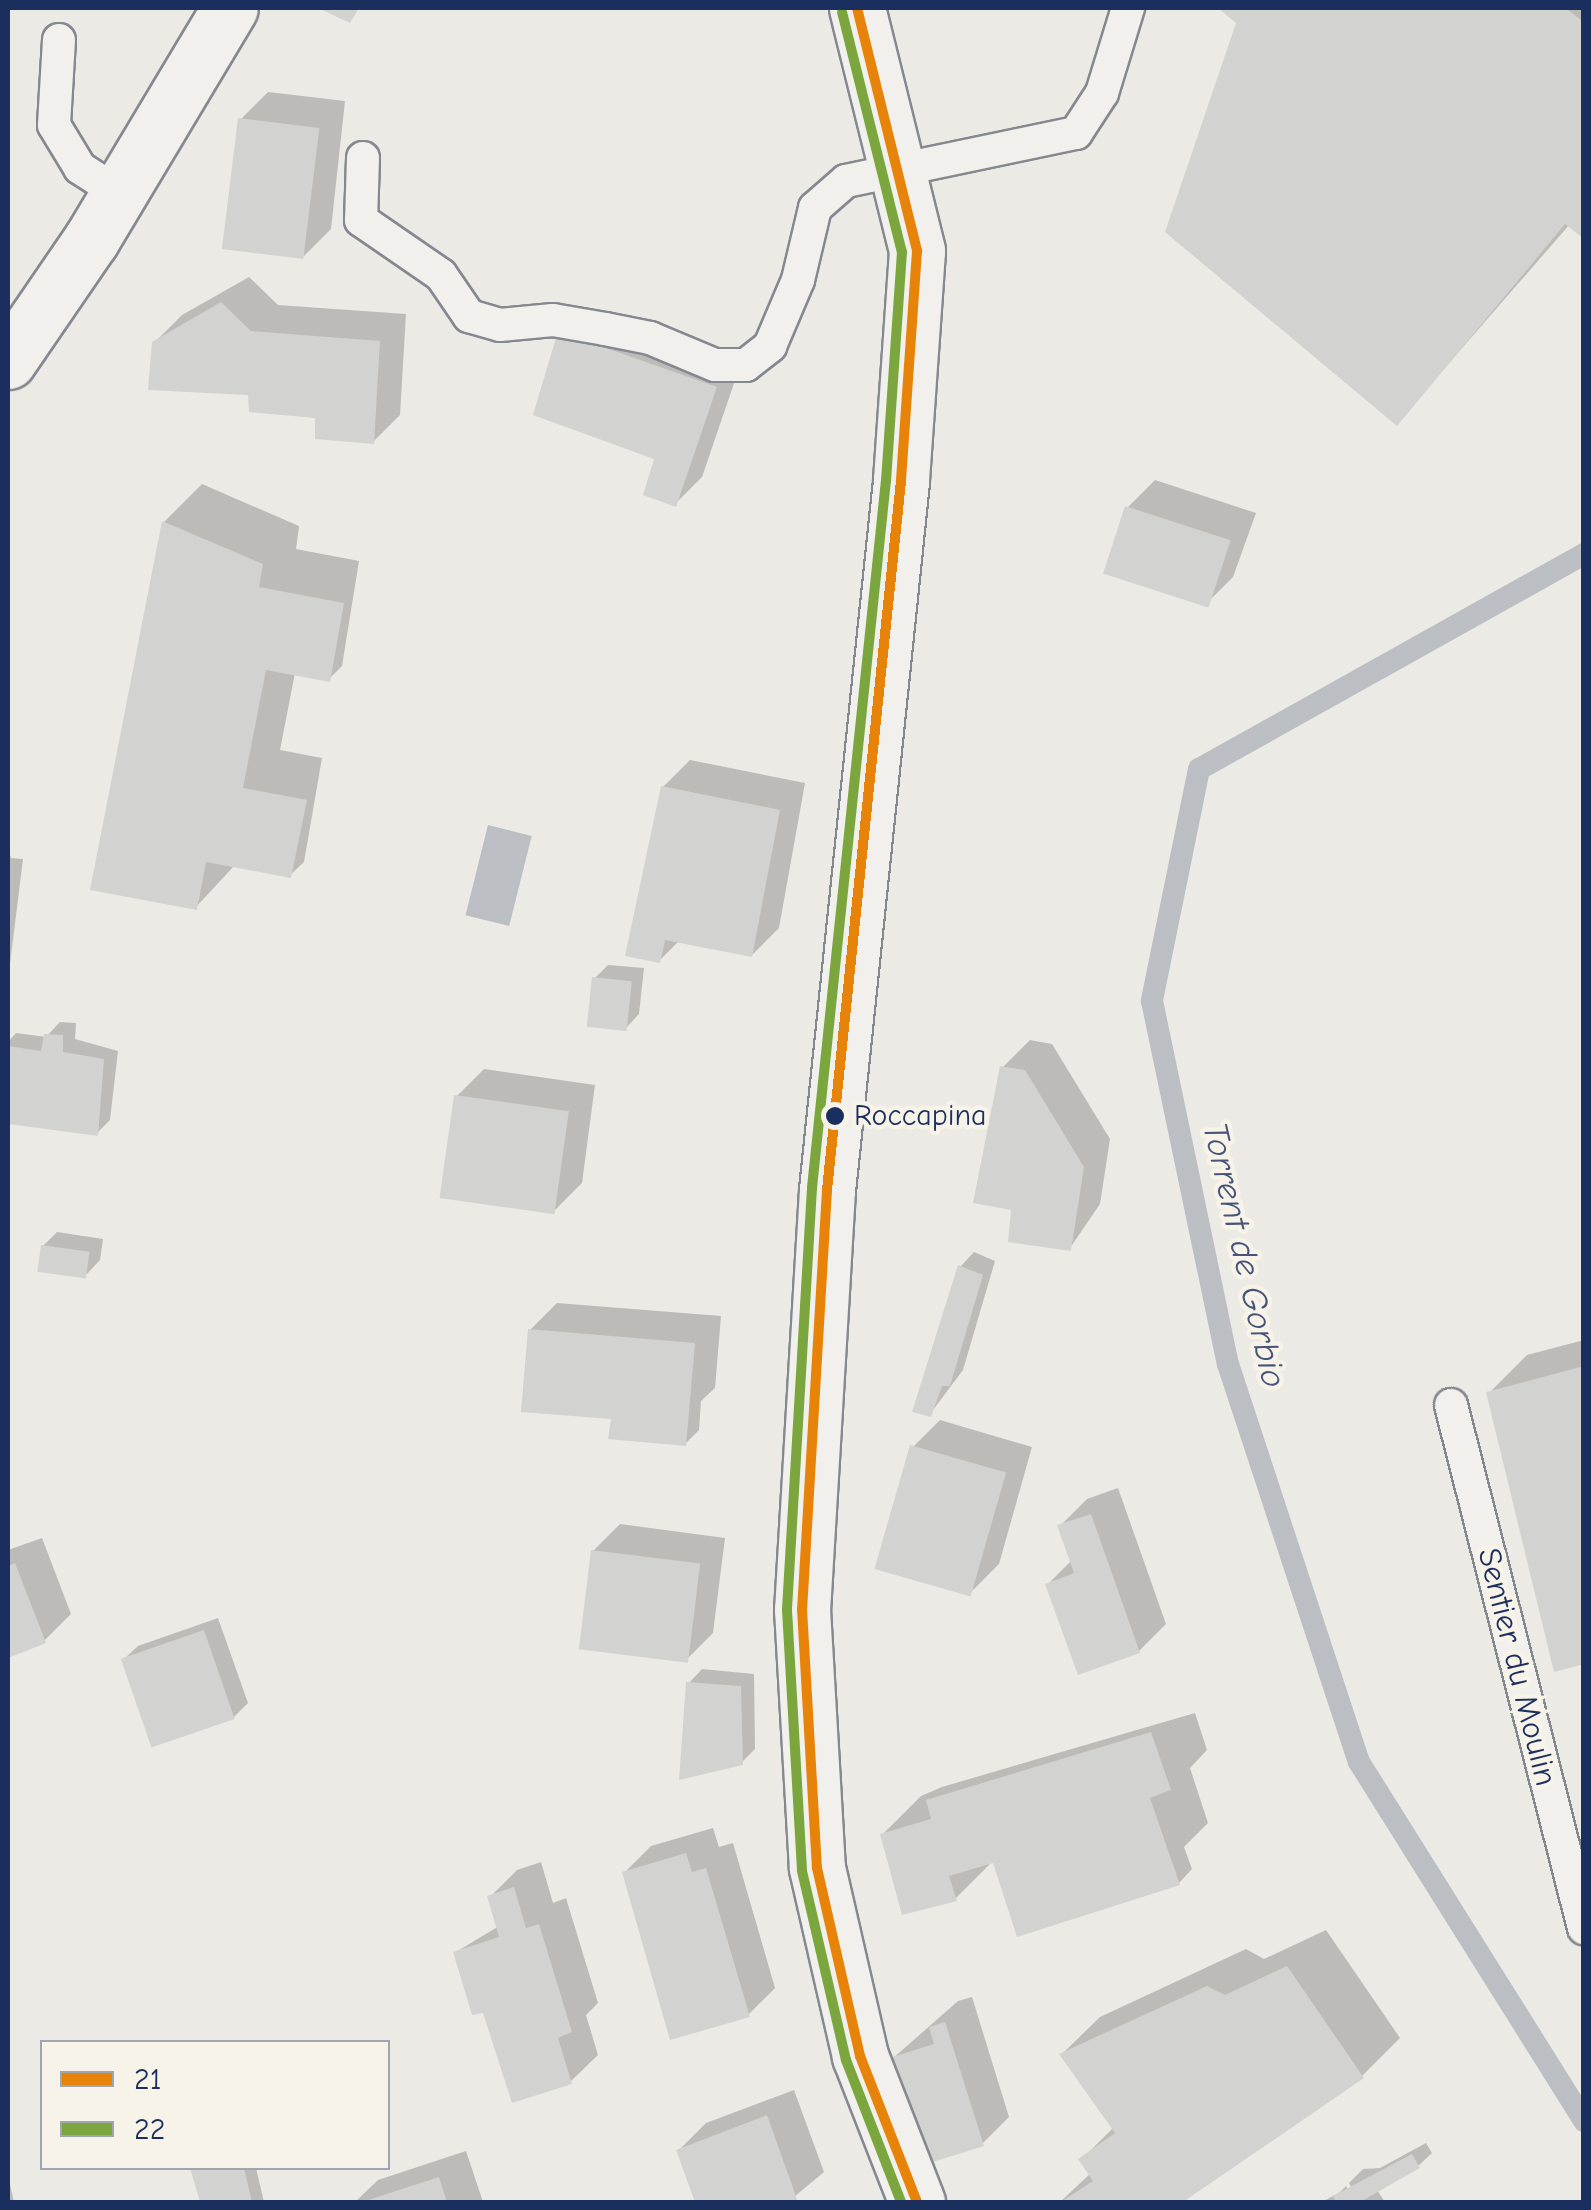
<!DOCTYPE html>
<html>
<head>
<meta charset="utf-8">
<style>
  body { margin:0 }
  #map { position:relative; width:1591px; height:2210px; overflow:hidden; background:#ebeae5; font-family:"Comic Neue",sans-serif }
  div>[style] { position:absolute }
  [style*='--x'] { left:calc(var(--x)*1px); top:calc(var(--y)*1px); width:calc(var(--w)*1px); rotate:calc(var(--a)*1deg) }
  .water>* { inset:0; background:#bbbec3; transform-origin:0 0 }
  .shadow>* { inset:0; background:#0003 }
  .stream>* { height:22px; margin:-11px; padding:0 11px; transform-origin:11px; border-radius:11px; background:#bbbec3 }
  .building>* { inset:0; background:#d2d2d0; transform-origin:0 0 }
  .roads { filter:drop-shadow(2px 0 #85888f) drop-shadow(-2px 0 #85888f) drop-shadow(0 2px #85888f) drop-shadow(0 -2px #85888f) }
  .lane>* { height:32px; margin:-16px; padding:0 16px; transform-origin:16px; border-radius:16px; background:#f1f0ec }
  .street>* { height:55px; margin:-27.5px; padding:0 27.5px; transform-origin:27.5px; border-radius:27.5px; background:#f1f0ec }
  .secondary>* { height:55px; margin:-27.5px; padding:0 27.5px; transform-origin:27.5px; border-radius:27.5px; background:#f1f0ec }
  .bus-1>* { height:10px; margin:-5px; padding:0 5px; transform-origin:5px; border-radius:5px; background:#e88309 }
  .bus-2>* { height:10px; margin:-5px; padding:0 5px; transform-origin:5px; border-radius:5px; background:#7aa63d }
  .dots>* { width:28px; height:28px; translate:-50% -50%; box-sizing:border-box; border:5px solid #f7f3e8; border-radius:50% }
  span { translate:-50% -50%; white-space:nowrap; text-align:center; line-height:1.15; -webkit-text-stroke:9px #f7f3e8; paint-order:stroke }
  .bus-label { font-size:30px; color:#1b2f5e }
  .left { translate:0 -50%; text-align:left }
  .street-label { font-size:32px; color:#1b2f5e }
  .water-label { font-size:35px; color:#455478; font-style:italic }
  .frame { position:absolute; inset:0; border:10px solid #1b2f5e; pointer-events:none }
  .legend { position:absolute; left:40px; top:2040px; width:350px; height:130px; box-sizing:border-box; background:#f7f3e8; border:2px solid #9fa5b1; margin:0; padding:12px 18px; list-style:none; font-size:30px; color:#1b2f5e }
  .legend li { display:flex; align-items:center; gap:20px; height:50px }
  .legend b { width:50px; border:2px solid #9fa5b1 }
</style>
</head>
<body>
<div id="map">
  <div class="water">
    <div style="left:488px;top:825px;width:45px;height:93px;rotate:14deg"></div>
  </div>
  <div class="shadow">
    <div style="clip-path:polygon(1223px 8px,1584px 8px,1584px 236px,1570px 224px,1397px 423px,1239px 23px)"></div>
    <div style="clip-path:polygon(268px 92px,345px 101px,331px 229px,304px 256px,241px 119px)"></div>
    <div style="clip-path:polygon(249px 277px,278px 305px,406px 314px,400px 415px,373px 442px,250px 392px,154px 343px,182px 315px)"></div>
    <div style="clip-path:polygon(560px 332px,742px 360px,702px 477px,675px 504px,657px 457px)"></div>
    <div style="clip-path:polygon(1155px 480px,1256px 513px,1233px 577px,1206px 604px,1128px 507px)"></div>
    <div style="clip-path:polygon(202px 484px,299px 526px,296px 549px,359px 561px,342px 666px,329px 679px,295px 673px,280px 750px,322px 758px,304px 862px,290px 875px,235px 865px,196px 907px,93px 888px,164px 522px)"></div>
    <div style="clip-path:polygon(690px 760px,805px 783px,779px 928px,752px 955px,680px 940px,660px 960px,663px 787px)"></div>
    <div style="clip-path:polygon(8px 849px,11px 858px,23px 859px,8px 980px)"></div>
    <div style="clip-path:polygon(608px 965px,644px 968px,639px 1014px,626px 1028px,594px 979px)"></div>
    <div style="clip-path:polygon(60px 1022px,76px 1023px,75px 1039px,118px 1051px,110px 1120px,97px 1133px,8px 1089px,8px 1042px,16px 1033px,46px 1037px)"></div>
    <div style="clip-path:polygon(1030px 1040px,1052px 1044px,1110px 1139px,1100px 1204px,1070px 1248px,1014px 1208px,1003px 1067px)"></div>
    <div style="clip-path:polygon(484px 1069px,595px 1085px,582px 1183px,555px 1210px,457px 1096px)"></div>
    <div style="clip-path:polygon(57px 1232px,103px 1239px,100px 1260px,87px 1274px,43px 1246px)"></div>
    <div style="clip-path:polygon(974px 1252px,995px 1261px,963px 1370px,930px 1414px,916px 1410px,961px 1266px)"></div>
    <div style="clip-path:polygon(557px 1303px,721px 1316px,715px 1388px,701px 1401px,699px 1430px,685px 1444px,530px 1330px)"></div>
    <div style="clip-path:polygon(1584px 1340px,1584px 1662px,1489px 1393px,1527px 1355px)"></div>
    <div style="clip-path:polygon(940px 1420px,1032px 1447px,999px 1564px,972px 1591px,913px 1447px)"></div>
    <div style="clip-path:polygon(1118px 1488px,1166px 1624px,1139px 1651px,1048px 1584px,1072px 1560px,1060px 1526px,1087px 1499px)"></div>
    <div style="clip-path:polygon(620px 1524px,725px 1538px,713px 1633px,686px 1660px,593px 1551px)"></div>
    <div style="clip-path:polygon(42px 1538px,71px 1614px,44px 1641px,8px 1656px,8px 1550px)"></div>
    <div style="clip-path:polygon(218px 1618px,248px 1703px,234px 1717px,124px 1659px,138px 1646px)"></div>
    <div style="clip-path:polygon(702px 1669px,754px 1674px,755px 1749px,741px 1763px,689px 1683px)"></div>
    <div style="clip-path:polygon(1195px 1713px,1207px 1750px,1190px 1768px,1208px 1823px,1184px 1847px,1192px 1869px,1179px 1883px,994px 1860px,956px 1898px,883px 1834px,921px 1796px,942px 1787px)"></div>
    <div style="clip-path:polygon(713px 1828px,719px 1847px,733px 1843px,775px 1988px,748px 2015px,624px 1873px,651px 1846px)"></div>
    <div style="clip-path:polygon(541px 1862px,553px 1903px,566px 1898px,598px 2003px,586px 2015px,598px 2055px,570px 2082px,485px 2010px,456px 1952px,499px 1926px,490px 1897px,517px 1870px)"></div>
    <div style="clip-path:polygon(1326px 1930px,1400px 2038px,1362px 2076px,1178px 2202px,1060px 2202px,1091px 2173px,1082px 2159px,1114px 2127px,1062px 2054px,1100px 2017px,1246px 1949px,1264px 1959px)"></div>
    <div style="clip-path:polygon(972px 1997px,1009px 2117px,982px 2144px,892px 2059px,958px 2001px)"></div>
    <div style="clip-path:polygon(794px 2090px,824px 2172px,788px 2202px,698px 2202px,679px 2150px,706px 2123px)"></div>
    <div style="clip-path:polygon(1426px 2143px,1432px 2153px,1418px 2166px,1377px 2190px,1385px 2202px,1359px 2202px,1349px 2183px,1363px 2169px,1380px 2168px)"></div>
    <div style="clip-path:polygon(466px 2151px,483px 2202px,355px 2202px,378px 2180px)"></div>
    <div style="clip-path:polygon(194px 2168px,256px 2168px,264px 2202px,203px 2202px)"></div>
    <div style="clip-path:polygon(8px 2176px,14px 2202px,8px 2202px)"></div>
    <div style="clip-path:polygon(1346px 2186px,1355px 2202px,1322px 2202px,1340px 2192px)"></div>
  </div>
  <div class="stream">
    <div style="--x:1584;--y:554;--w:441;--a:150.8"></div>
    <div style="--x:1199;--y:769;--w:237;--a:101.5"></div>
    <div style="--x:1152;--y:1001;--w:371;--a:78.2"></div>
    <div style="--x:1228;--y:1364;--w:419;--a:71.8"></div>
    <div style="--x:1359;--y:1762;--w:424;--a:57.9"></div>
  </div>
  <div class="building">
    <div style="clip-path:polygon(318px 8px,359px 8px,350px 23px)"></div>
    <div style="clip-path:polygon(1218px 8px,1565px 8px,1584px 22px,1584px 239px,1565px 224px,1397px 426px,1165px 232px,1236px 23px)"></div>
    <div style="left:238px;top:118px;width:82px;height:132px;rotate:7deg"></div>
    <div style="clip-path:polygon(221px 302px,251px 331px,380px 341px,374px 444px,315px 439px,315px 418px,249px 412px,248px 395px,148px 390px,152px 342px)"></div>
    <div style="clip-path:polygon(558px 331px,717px 387px,676px 507px,643px 495px,654px 459px,533px 415px)"></div>
    <div style="left:1125px;top:506px;width:111px;height:71px;rotate:18deg"></div>
    <div style="clip-path:polygon(162px 521px,263px 564px,259px 587px,344px 603px,330px 682px,266px 670px,243px 788px,307px 800px,291px 878px,206px 862px,197px 910px,90px 890px)"></div>
    <div style="clip-path:polygon(661px 786px,780px 810px,752px 957px,665px 940px,660px 963px,625px 956px)"></div>
    <div style="left:592px;top:977px;width:40px;height:50px;rotate:6deg"></div>
    <div style="clip-path:polygon(44px 1034px,63px 1035px,63px 1052px,104px 1059px,98px 1136px,9px 1124px,8px 1046px,41px 1051px)"></div>
    <div style="clip-path:polygon(1000px 1066px,1025px 1070px,1084px 1167px,1071px 1251px,1008px 1242px,1011px 1210px,973px 1203px)"></div>
    <div style="left:454px;top:1095px;width:116px;height:104px;rotate:8deg"></div>
    <div style="left:41px;top:1245px;width:49px;height:27px;rotate:8deg"></div>
    <div style="clip-path:polygon(958px 1265px,983px 1275px,950px 1386px,942px 1386px,931px 1417px,912px 1412px)"></div>
    <div style="clip-path:polygon(528px 1329px,695px 1343px,686px 1446px,608px 1439px,611px 1419px,521px 1412px)"></div>
    <div style="clip-path:polygon(1584px 1366px,1584px 1664px,1554px 1672px,1486px 1392px)"></div>
    <div style="left:910px;top:1445px;width:100px;height:129px;rotate:16deg"></div>
    <div style="clip-path:polygon(1091px 1514px,1140px 1653px,1078px 1675px,1045px 1584px,1074px 1573px,1057px 1525px)"></div>
    <div style="left:591px;top:1550px;width:110px;height:100px;rotate:7deg"></div>
    <div style="clip-path:polygon(15px 1563px,46px 1643px,8px 1658px,8px 1566px)"></div>
    <div style="left:204px;top:1630px;width:94px;height:88px;rotate:71deg"></div>
    <div style="clip-path:polygon(686px 1682px,741px 1686px,743px 1765px,679px 1780px)"></div>
    <div style="clip-path:polygon(1151px 1732px,1171px 1790px,1150px 1798px,1180px 1885px,1017px 1937px,993px 1863px,949px 1876px,957px 1901px,902px 1915px,880px 1834px,931px 1819px,926px 1800px)"></div>
    <div style="clip-path:polygon(686px 1853px,692px 1872px,706px 1868px,750px 2017px,670px 2040px,622px 1872px)"></div>
    <div style="clip-path:polygon(514px 1887px,526px 1928px,539px 1924px,572px 2032px,558px 2038px,572px 2084px,512px 2103px,483px 2013px,472px 2015px,453px 1952px,499px 1937px,487px 1896px)"></div>
    <div style="clip-path:polygon(1287px 1966px,1364px 2078px,1183px 2202px,1061px 2202px,1093px 2181px,1078px 2159px,1115px 2133px,1059px 2054px,1207px 1986px,1225px 1995px)"></div>
    <div style="clip-path:polygon(945px 2022px,984px 2146px,923px 2165px,889px 2058px,934px 2044px,929px 2027px)"></div>
    <div style="clip-path:polygon(767px 2115px,798px 2202px,695px 2202px,676px 2150px)"></div>
    <div style="clip-path:polygon(1412px 2154px,1420px 2168px,1360px 2202px,1336px 2202px,1333px 2196px)"></div>
    <div style="clip-path:polygon(190px 2168px,244px 2168px,252px 2202px,200px 2202px)"></div>
    <div style="clip-path:polygon(439px 2177px,447px 2202px,362px 2202px)"></div>
  </div>
  <div class="roads">
    <div class="lane">
      <div style="--x:59;--y:40;--w:85;--a:93.4"></div>
      <div style="--x:54;--y:125;--w:50;--a:58.8"></div>
      <div style="--x:80;--y:168;--w:46;--a:32.7"></div>
      <div style="--x:363;--y:158;--w:62;--a:91.8"></div>
      <div style="--x:361;--y:220;--w:97;--a:34.5"></div>
      <div style="--x:441;--y:275;--w:50;--a:55.7"></div>
      <div style="--x:469;--y:316;--w:32;--a:16"></div>
      <div style="--x:500;--y:325;--w:53;--a:-5.4"></div>
      <div style="--x:553;--y:320;--w:53;--a:9.8"></div>
      <div style="--x:605;--y:329;--w:46;--a:11.3"></div>
      <div style="--x:650;--y:338;--w:70;--a:22.6"></div>
      <div style="--x:715;--y:365;--w:31;--a:0"></div>
      <div style="--x:746;--y:365;--w:31;--a:-38"></div>
      <div style="--x:770;--y:346;--w:72;--a:-67"></div>
      <div style="--x:798;--y:280;--w:74;--a:-76.7"></div>
      <div style="--x:815;--y:208;--w:41;--a:-41.1"></div>
      <div style="--x:846;--y:181;--w:235;--a:-11.8"></div>
      <div style="--x:1076;--y:133;--w:48;--a:-57"></div>
      <div style="--x:1102;--y:93;--w:89;--a:-73"></div>
      <div style="--x:1451;--y:1405;--w:540;--a:75.73"></div>
    </div>
    <div class="street">
      <div style="--x:8;--y:361;--w:147;--a:-55.6"></div>
      <div style="--x:91;--y:240;--w:270;--a:-59.1"></div>
    </div>
    <div class="secondary">
      <div style="--x:857;--y:8;--w:250;--a:76.1"></div>
      <div style="--x:917;--y:251;--w:231;--a:94"></div>
      <div style="--x:901;--y:481;--w:713;--a:95.96"></div>
      <div style="--x:827;--y:1190;--w:420;--a:93.4"></div>
      <div style="--x:802;--y:1609;--w:259;--a:86.7"></div>
      <div style="--x:817;--y:1868;--w:193;--a:77.1"></div>
      <div style="--x:860;--y:2056;--w:157;--a:68.7"></div>
    </div>
  </div>
  <div class="bus-1">
    <div style="--x:857;--y:8;--w:250;--a:76.1"></div>
    <div style="--x:917;--y:251;--w:231;--a:94"></div>
    <div style="--x:901;--y:481;--w:713;--a:95.96"></div>
    <div style="--x:827;--y:1190;--w:420;--a:93.4"></div>
    <div style="--x:802;--y:1609;--w:259;--a:86.7"></div>
    <div style="--x:817;--y:1868;--w:193;--a:77.1"></div>
    <div style="--x:860;--y:2056;--w:157;--a:68.7"></div>
  </div>
  <div class="bus-2">
    <div style="--x:842;--y:12;--w:247;--a:76"></div>
    <div style="--x:902;--y:252;--w:229;--a:94"></div>
    <div style="--x:886;--y:480;--w:712;--a:95.97"></div>
    <div style="--x:812;--y:1188;--w:423;--a:93.4"></div>
    <div style="--x:787;--y:1610;--w:261;--a:86.7"></div>
    <div style="--x:802;--y:1871;--w:194;--a:76.9"></div>
    <div style="--x:846;--y:2060;--w:152;--a:68.8"></div>
  </div>
  <div class="dots">
    <div style="left:835px;top:1116px;background:#1b2f5e"></div>
  </div>
  <div class="bus-label">
    <span class="left" style="left:854px;top:1116px">Roccapina</span>
  </div>
  <div class="street-label">
    <span style="left:1517px;top:1667px;rotate:76deg">Sentier du Moulin</span>
  </div>
  <div class="water-label">
    <span style="left:1244px;top:1255px;rotate:77deg">Torrent de Gorbio</span>
  </div>
  <div class="frame"></div>
  <ul class="legend">
  <li><b style="height:12px;background:#e88309"></b>21</li>
  <li><b style="height:12px;background:#7aa63d"></b>22</li>
  </ul>
</div>
</body>
</html>
